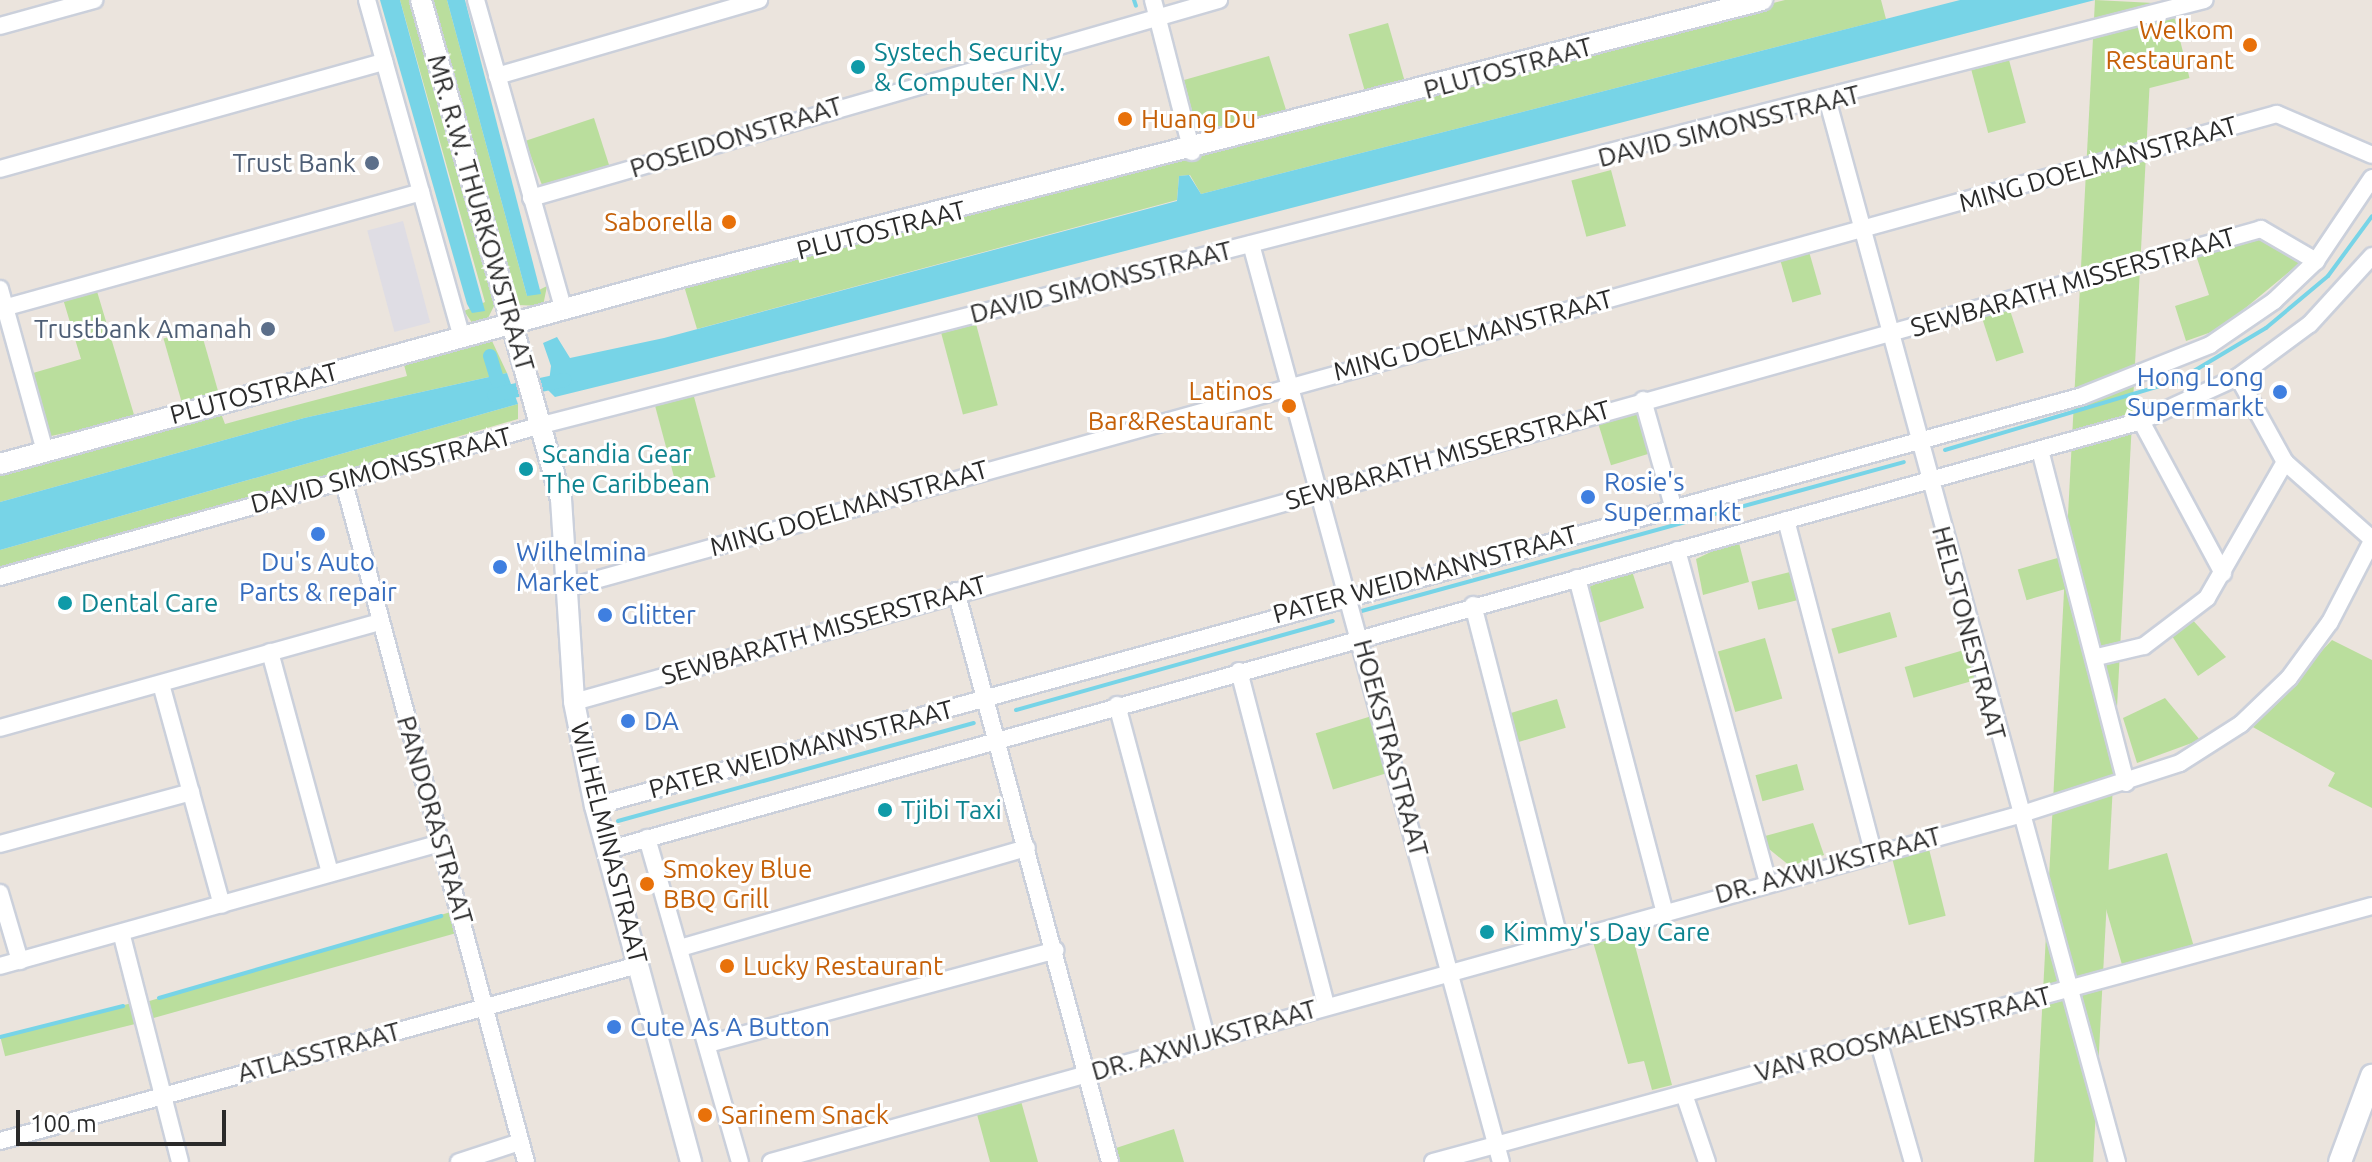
<!DOCTYPE html>
<html>
<head>
<meta charset="utf-8">
<style>
  body { margin:0 }
  #map { position:relative; width:2372px; height:1162px; overflow:hidden; background:#ebe4dd; font-family:Ubuntu,sans-serif }
  div>[style] { position:absolute }
  [style*='--x'] { left:calc(var(--x)*1px); top:calc(var(--y)*1px); width:calc(var(--w)*1px); rotate:calc(var(--a)*1deg) }
  .industrial>* { inset:0; background:#dfdde4; transform-origin:0 0 }
  .green>* { inset:0; background:#bade9d; transform-origin:0 0 }
  .water>* { inset:0; background:#77d4e7 }
  .stream>* { height:4px; margin:-2px; padding:0 2px; transform-origin:2px; border-radius:2px; background:#77d4e7 }
  .canal>* { height:14px; margin:-7px; padding:0 7px; transform-origin:7px; border-radius:7px; background:#77d4e7 }
  .roads { filter:drop-shadow(2px 0 #cbd0db) drop-shadow(-2px 0 #cbd0db) drop-shadow(0 2px #cbd0db) drop-shadow(0 -2px #cbd0db) }
  .minor>* { height:16px; margin:-8px; padding:0 8px; transform-origin:8px; border-radius:8px; background:#fff }
  .tertiary>* { height:20px; margin:-10px; padding:0 10px; transform-origin:10px; border-radius:10px; background:#fff }
  .secondary>* { height:22px; margin:-11px; padding:0 11px; transform-origin:11px; border-radius:11px; background:#fff }
  .dots>* { width:22px; height:22px; translate:-50% -50%; box-sizing:border-box; border:4px solid #fff; border-radius:50% }
  span { translate:-50% -50%; white-space:nowrap; text-align:center; line-height:1.15; -webkit-text-stroke:6px #fff; paint-order:stroke }
  .food-label { font-size:26px; color:#c56008 }
  .right { translate:-100% -50%; text-align:right }
  .left { translate:0 -50%; text-align:left }
  .culture-label { font-size:26px; color:#0d838f }
  .street-label { font-size:26px; color:#2a2a2a }
  .service-label { font-size:26px; color:#4e5e75 }
  .shop-label { font-size:26px; color:#366cbe }
  .scale { position:absolute; left:16px; top:1110px; width:210px; height:36px; box-sizing:border-box; border:4px solid #2a2a2a; border-top:0; padding-left:10px; font-size:24px; line-height:28px; white-space:nowrap; color:#2a2a2a; -webkit-text-stroke:6px #fff; paint-order:stroke }
</style>
</head>
<body>
<div id="map">
  <div class="industrial">
    <div style="left:403px;top:221px;width:105px;height:37px;rotate:75deg"></div>
  </div>
  <div class="green">
    <div style="clip-path:polygon(400px 0,415px 0,496px 302px,487px 320px,473px 324px,464px 311px,485px 302px)"></div>
    <div style="clip-path:polygon(431px 0,447px 0,527px 296px,547px 286px,543px 306px,518px 305px)"></div>
    <div style="clip-path:polygon(1785px 0,1881px 0,1886px 19px,1201px 194px,1190px 175px,1179px 176px,1177px 200px,697px 329px,684px 286px)"></div>
    <div style="left:2095px;top:0;width:59px;height:1535px;rotate:3deg"></div>
    <div style="left:2174px;top:16px;width:64px;height:43px;rotate:76deg"></div>
    <div style="left:1388px;top:23px;width:68px;height:41px;rotate:74deg"></div>
    <div style="clip-path:polygon(1269px 56px,1288px 116px,1209px 136px,1196px 126px,1184px 80px)"></div>
    <div style="left:2009px;top:60px;width:65px;height:39px;rotate:75deg"></div>
    <div style="clip-path:polygon(594px 118px,610px 168px,542px 185px,525px 141px)"></div>
    <div style="left:1611px;top:170px;width:58px;height:41px;rotate:75deg"></div>
    <div style="clip-path:polygon(2260px 234px,2281px 240px,2301px 262px,2220px 329px,2186px 341px,2175px 306px,2209px 295px,2195px 252px)"></div>
    <div style="left:1808px;top:248px;width:48px;height:30px;rotate:74deg"></div>
    <div style="clip-path:polygon(96px 288px,135px 418px,51px 436px,33px 373px,81px 359px,63px 299px)"></div>
    <div style="left:2008px;top:304px;width:51px;height:29px;rotate:72deg"></div>
    <div style="left:976px;top:324px;width:84px;height:36px;rotate:75deg"></div>
    <div style="left:200px;top:328px;width:66px;height:38px;rotate:74deg"></div>
    <div style="clip-path:polygon(478px 341px,492px 341px,507px 373px,304px 418px,0 502px,0 472px,220px 411px,225px 424px,407px 376px,403px 361px)"></div>
    <div style="left:693px;top:393px;width:87px;height:40px;rotate:75deg"></div>
    <div style="clip-path:polygon(518px 404px,518px 419px,0 571px,0 550px)"></div>
    <div style="left:1638px;top:410px;width:45px;height:42px;rotate:73deg"></div>
    <div style="clip-path:polygon(1738px 539px,1749px 582px,1703px 595px,1696px 559px)"></div>
    <div style="left:2061px;top:557px;width:32px;height:45px;rotate:74deg"></div>
    <div style="clip-path:polygon(1631px 568px,1644px 608px,1598px 623px,1589px 587px)"></div>
    <div style="left:1794px;top:571px;width:29px;height:44px;rotate:76deg"></div>
    <div style="left:1890px;top:612px;width:26px;height:61px;rotate:74deg"></div>
    <div style="clip-path:polygon(2190px 617px,2226px 657px,2198px 676px,2170px 633px)"></div>
    <div style="left:1765px;top:638px;width:63px;height:49px;rotate:74deg"></div>
    <div style="clip-path:polygon(2332px 640px,2372px 660px,2372px 808px,2328px 786px,2335px 773px,2251px 726px)"></div>
    <div style="left:1971px;top:648px;width:32px;height:69px;rotate:74deg"></div>
    <div style="clip-path:polygon(2165px 698px,2200px 740px,2137px 763px,2123px 718px)"></div>
    <div style="left:1557px;top:699px;width:30px;height:50px;rotate:73deg"></div>
    <div style="left:1375px;top:715px;width:59px;height:62px;rotate:73deg"></div>
    <div style="left:1797px;top:764px;width:27px;height:43px;rotate:75deg"></div>
    <div style="clip-path:polygon(1813px 823px,1824px 855px,1790px 866px,1769px 849px,1765px 836px)"></div>
    <div style="left:1928px;top:845px;width:73px;height:38px;rotate:76deg"></div>
    <div style="left:2167px;top:853px;width:96px;height:74px;rotate:74deg"></div>
    <div style="clip-path:polygon(454px 911px,460px 932px,150px 1019px,146px 1002px)"></div>
    <div style="clip-path:polygon(1629px 923px,1672px 1085px,1652px 1090px,1644px 1061px,1628px 1064px,1591px 935px)"></div>
    <div style="left:132px;top:1003px;width:21px;height:136px;rotate:76deg"></div>
    <div style="clip-path:polygon(1019px 1094px,1038px 1162px,990px 1162px,975px 1107px)"></div>
    <div style="clip-path:polygon(1174px 1129px,1184px 1162px,1120px 1162px,1116px 1148px)"></div>
  </div>
  <div class="water">
    <div style="clip-path:polygon(380px 0,400px 0,485px 311px,472px 313px,467px 304px)"></div>
    <div style="clip-path:polygon(447px 0,465px 0,541px 294px,527px 296px)"></div>
    <div style="clip-path:polygon(1960px 0,2095px 0,665px 370px,555px 397px,548px 390px,551px 366px,543px 343px,557px 337px,570px 358px,664px 338px,1177px 201px,1179px 176px,1189px 175px,1201px 194px)"></div>
    <div style="clip-path:polygon(507px 373px,518px 404px,0 550px,0 502px,304px 418px)"></div>
  </div>
  <div class="stream">
    <div style="--x:1134;--y:0;--w:6;--a:72"></div>
    <div style="--x:1945;--y:450;--w:242;--a:-16.6"></div>
    <div style="--x:2177;--y:381;--w:104;--a:-30.8"></div>
    <div style="--x:2266;--y:328;--w:81;--a:-40"></div>
    <div style="--x:2328;--y:276;--w:74;--a:-53.7"></div>
    <div style="--x:1358;--y:612;--w:566;--a:-15.36"></div>
    <div style="--x:1016;--y:710;--w:329;--a:-15.7"></div>
    <div style="--x:618;--y:821;--w:369;--a:-15.4"></div>
    <div style="--x:159;--y:998;--w:294;--a:-16.2"></div>
    <div style="--x:0;--y:1037;--w:127;--a:-14.1"></div>
  </div>
  <div class="canal">
    <div style="--x:490;--y:356;--w:39;--a:73"></div>
    <div style="--x:494;--y:395;--w:72;--a:-12.1"></div>
  </div>
  <div class="roads">
    <div class="minor">
      <div style="--x:367;--y:0;--w:351;--a:74.3"></div>
      <div style="--x:476;--y:0;--w:323;--a:74.2"></div>
      <div style="--x:1153;--y:0;--w:157;--a:75.6"></div>
      <div style="--x:0;--y:26;--w:98;--a:-15.5"></div>
      <div style="--x:497;--y:76;--w:273;--a:-16.2"></div>
      <div style="--x:1828;--y:102;--w:1099;--a:74.75"></div>
      <div style="--x:0;--y:169;--w:399;--a:-15.6"></div>
      <div style="--x:531;--y:198;--w:716;--a:-16.06"></div>
      <div style="--x:1251;--y:244;--w:951;--a:74.77"></div>
      <div style="--x:0;--y:289;--w:168;--a:74.5"></div>
      <div style="--x:0;--y:309;--w:437;--a:-15.5"></div>
      <div style="--x:2238;--y:377;--w:97;--a:61.1"></div>
      <div style="--x:2285;--y:462;--w:116;--a:41.5"></div>
      <div style="--x:1643;--y:400;--w:110;--a:74.2"></div>
      <div style="--x:2141;--y:421;--w:173;--a:61.7"></div>
      <div style="--x:2040;--y:450;--w:344;--a:75.5"></div>
      <div style="--x:343;--y:479;--w:707;--a:75"></div>
      <div style="--x:1786;--y:520;--w:343;--a:75.3"></div>
      <div style="--x:1677;--y:550;--w:341;--a:74.7"></div>
      <div style="--x:0;--y:577;--w:563;--a:-15.67"></div>
      <div style="--x:542;--y:425;--w:1716;--a:-14.34"></div>
      <div style="--x:1577;--y:578;--w:343;--a:75.3"></div>
      <div style="--x:570;--y:587;--w:1771;--a:-15.49"></div>
      <div style="--x:2277;--y:114;--w:103;--a:23.3"></div>
      <div style="--x:956;--y:591;--w:591;--a:74.91"></div>
      <div style="--x:1473;--y:605;--w:347;--a:75.5"></div>
      <div style="--x:270;--y:652;--w:229;--a:74.8"></div>
      <div style="--x:2097;--y:657;--w:48;--a:-13.2"></div>
      <div style="--x:2144;--y:646;--w:79;--a:-37.3"></div>
      <div style="--x:2207;--y:598;--w:157;--a:-60.2"></div>
      <div style="--x:1239;--y:671;--w:346;--a:75.4"></div>
      <div style="--x:161;--y:684;--w:229;--a:74.6"></div>
      <div style="--x:574;--y:702;--w:1752;--a:-15.66"></div>
      <div style="--x:2261;--y:229;--w:64;--a:30.2"></div>
      <div style="--x:1117;--y:705;--w:347;--a:75"></div>
      <div style="--x:0;--y:728;--w:395;--a:-15.6"></div>
      <div style="--x:595;--y:806;--w:1542;--a:-15.41"></div>
      <div style="--x:2082;--y:396;--w:138;--a:-21.7"></div>
      <div style="--x:2210;--y:345;--w:78;--a:-34.5"></div>
      <div style="--x:2274;--y:301;--w:58;--a:-43.6"></div>
      <div style="--x:2316;--y:261;--w:100;--a:-56"></div>
      <div style="--x:647;--y:838;--w:337;--a:74"></div>
      <div style="--x:0;--y:844;--w:198;--a:-15.2"></div>
      <div style="--x:607;--y:850;--w:1593;--a:-15.62"></div>
      <div style="--x:2141;--y:421;--w:107;--a:-24.4"></div>
      <div style="--x:2238;--y:377;--w:89;--a:-36.4"></div>
      <div style="--x:2310;--y:324;--w:92;--a:-47.6"></div>
      <div style="--x:0;--y:893;--w:71;--a:73.6"></div>
      <div style="--x:122;--y:936;--w:233;--a:75.6"></div>
      <div style="--x:680;--y:948;--w:361;--a:-16.1"></div>
      <div style="--x:0;--y:966;--w:459;--a:-15.6"></div>
      <div style="--x:1879;--y:1043;--w:124;--a:74.1"></div>
      <div style="--x:708;--y:1044;--w:360;--a:-15.1"></div>
      <div style="--x:1684;--y:1094;--w:72;--a:71.3"></div>
      <div style="--x:0;--y:1141;--w:662;--a:-15.42"></div>
      <div style="--x:459;--y:1162;--w:64;--a:-18.2"></div>
      <div style="--x:771;--y:1162;--w:1295;--a:-15.54"></div>
      <div style="--x:2019;--y:815;--w:169;--a:-17.9"></div>
      <div style="--x:2180;--y:763;--w:72;--a:-32.6"></div>
      <div style="--x:2241;--y:724;--w:66;--a:-43.8"></div>
      <div style="--x:2289;--y:678;--w:69;--a:-53.8"></div>
      <div style="--x:2330;--y:622;--w:91;--a:-62.6"></div>
      <div style="--x:1433;--y:1162;--w:973;--a:-15.25"></div>
    </div>
    <div class="tertiary">
      <div style="--x:421;--y:0;--w:518;--a:74.33"></div>
      <div style="--x:561;--y:499;--w:203;--a:86.3"></div>
      <div style="--x:574;--y:702;--w:106;--a:78.6"></div>
      <div style="--x:595;--y:806;--w:369;--a:74.9"></div>
      <div style="--x:0;--y:464;--w:706;--a:-15.35"></div>
      <div style="--x:681;--y:277;--w:1116;--a:-14.37"></div>
    </div>
    <div class="secondary">
      <div style="--x:2340;--y:1162;--w:92;--a:-69.6"></div>
    </div>
  </div>
  <div class="dots">
    <div style="left:2250px;top:45px;background:#e8710a"></div>
    <div style="left:858px;top:67px;background:#0f9aa8"></div>
    <div style="left:1125px;top:119px;background:#e8710a"></div>
    <div style="left:372px;top:163px;background:#5c6f8a"></div>
    <div style="left:729px;top:222px;background:#e8710a"></div>
    <div style="left:268px;top:329px;background:#5c6f8a"></div>
    <div style="left:2280px;top:392px;background:#3f7fe0"></div>
    <div style="left:1289px;top:406px;background:#e8710a"></div>
    <div style="left:526px;top:469px;background:#0f9aa8"></div>
    <div style="left:1588px;top:497px;background:#3f7fe0"></div>
    <div style="left:318px;top:534px;background:#3f7fe0"></div>
    <div style="left:500px;top:567px;background:#3f7fe0"></div>
    <div style="left:65px;top:603px;background:#0f9aa8"></div>
    <div style="left:605px;top:615px;background:#3f7fe0"></div>
    <div style="left:628px;top:721px;background:#3f7fe0"></div>
    <div style="left:885px;top:810px;background:#0f9aa8"></div>
    <div style="left:647px;top:884px;background:#e8710a"></div>
    <div style="left:1487px;top:932px;background:#0f9aa8"></div>
    <div style="left:727px;top:966px;background:#e8710a"></div>
    <div style="left:614px;top:1027px;background:#3f7fe0"></div>
    <div style="left:705px;top:1115px;background:#e8710a"></div>
  </div>
  <div class="food-label">
    <span class="right" style="left:2234px;top:45px">Welkom<br>Restaurant</span>
    <span class="left" style="left:1141px;top:119px">Huang Du</span>
    <span class="right" style="left:713px;top:222px">Saborella</span>
    <span class="right" style="left:1273px;top:406px">Latinos<br>Bar&amp;Restaurant</span>
    <span class="left" style="left:663px;top:884px">Smokey Blue<br>BBQ Grill</span>
    <span class="left" style="left:743px;top:966px">Lucky Restaurant</span>
    <span class="left" style="left:721px;top:1115px">Sarinem Snack</span>
  </div>
  <div class="culture-label">
    <span class="left" style="left:874px;top:67px">Systech Security<br>&amp; Computer N.V.</span>
    <span class="left" style="left:542px;top:469px">Scandia Gear<br>The Caribbean</span>
    <span class="left" style="left:81px;top:603px">Dental Care</span>
    <span class="left" style="left:901px;top:810px">Tjibi Taxi</span>
    <span class="left" style="left:1503px;top:932px">Kimmy's Day Care</span>
  </div>
  <div class="street-label">
    <span style="left:1508px;top:68px;rotate:-15deg">PLUTOSTRAAT</span>
    <span style="left:1729px;top:126px;rotate:-14deg">DAVID SIMONSSTRAAT</span>
    <span style="left:736px;top:137px;rotate:-17deg">POSEIDONSTRAAT</span>
    <span style="left:2098px;top:164px;rotate:-16deg">MING DOELMANSTRAAT</span>
    <span style="left:481px;top:213px;rotate:74deg">MR. R.W. THURKOWSTRAAT</span>
    <span style="left:881px;top:230px;rotate:-14deg">PLUTOSTRAAT</span>
    <span style="left:1101px;top:282px;rotate:-14deg">DAVID SIMONSSTRAAT</span>
    <span style="left:2073px;top:282px;rotate:-16deg">SEWBARATH MISSERSTRAAT</span>
    <span style="left:1473px;top:335px;rotate:-15deg">MING DOELMANSTRAAT</span>
    <span style="left:254px;top:393px;rotate:-15deg">PLUTOSTRAAT</span>
    <span style="left:1448px;top:455px;rotate:-16deg">SEWBARATH MISSERSTRAAT</span>
    <span style="left:381px;top:470px;rotate:-15deg">DAVID SIMONSSTRAAT</span>
    <span style="left:849px;top:508px;rotate:-16deg">MING DOELMANSTRAAT</span>
    <span style="left:1425px;top:574px;rotate:-15deg">PATER WEIDMANNSTRAAT</span>
    <span style="left:824px;top:630px;rotate:-16deg">SEWBARATH MISSERSTRAAT</span>
    <span style="left:1969px;top:633px;rotate:75deg">HELSTONESTRAAT</span>
    <span style="left:1391px;top:748px;rotate:75deg">HOEKSTRASTRAAT</span>
    <span style="left:801px;top:749px;rotate:-15deg">PATER WEIDMANNSTRAAT</span>
    <span style="left:435px;top:820px;rotate:74deg">PANDORASTRAAT</span>
    <span style="left:609px;top:843px;rotate:76deg">WILHELMINASTRAAT</span>
    <span style="left:1828px;top:865px;rotate:-15deg">DR. AXWIJKSTRAAT</span>
    <span style="left:1903px;top:1034px;rotate:-15deg">VAN ROOSMALENSTRAAT</span>
    <span style="left:1204px;top:1040px;rotate:-16deg">DR. AXWIJKSTRAAT</span>
    <span style="left:319px;top:1052px;rotate:-15deg">ATLASSTRAAT</span>
  </div>
  <div class="service-label">
    <span class="right" style="left:356px;top:163px">Trust Bank</span>
    <span class="right" style="left:252px;top:329px">Trustbank Amanah</span>
  </div>
  <div class="shop-label">
    <span class="right" style="left:2264px;top:392px">Hong Long<br>Supermarkt</span>
    <span class="left" style="left:1604px;top:497px">Rosie's<br>Supermarkt</span>
    <span class="left" style="left:516px;top:567px">Wilhelmina<br>Market</span>
    <span style="left:318px;top:577px">Du's Auto<br>Parts &amp; repair</span>
    <span class="left" style="left:621px;top:615px">Glitter</span>
    <span class="left" style="left:644px;top:721px">DA</span>
    <span class="left" style="left:630px;top:1027px">Cute As A Button</span>
  </div>
  <div class="scale">100 m</div>
</div>
</body>
</html>
